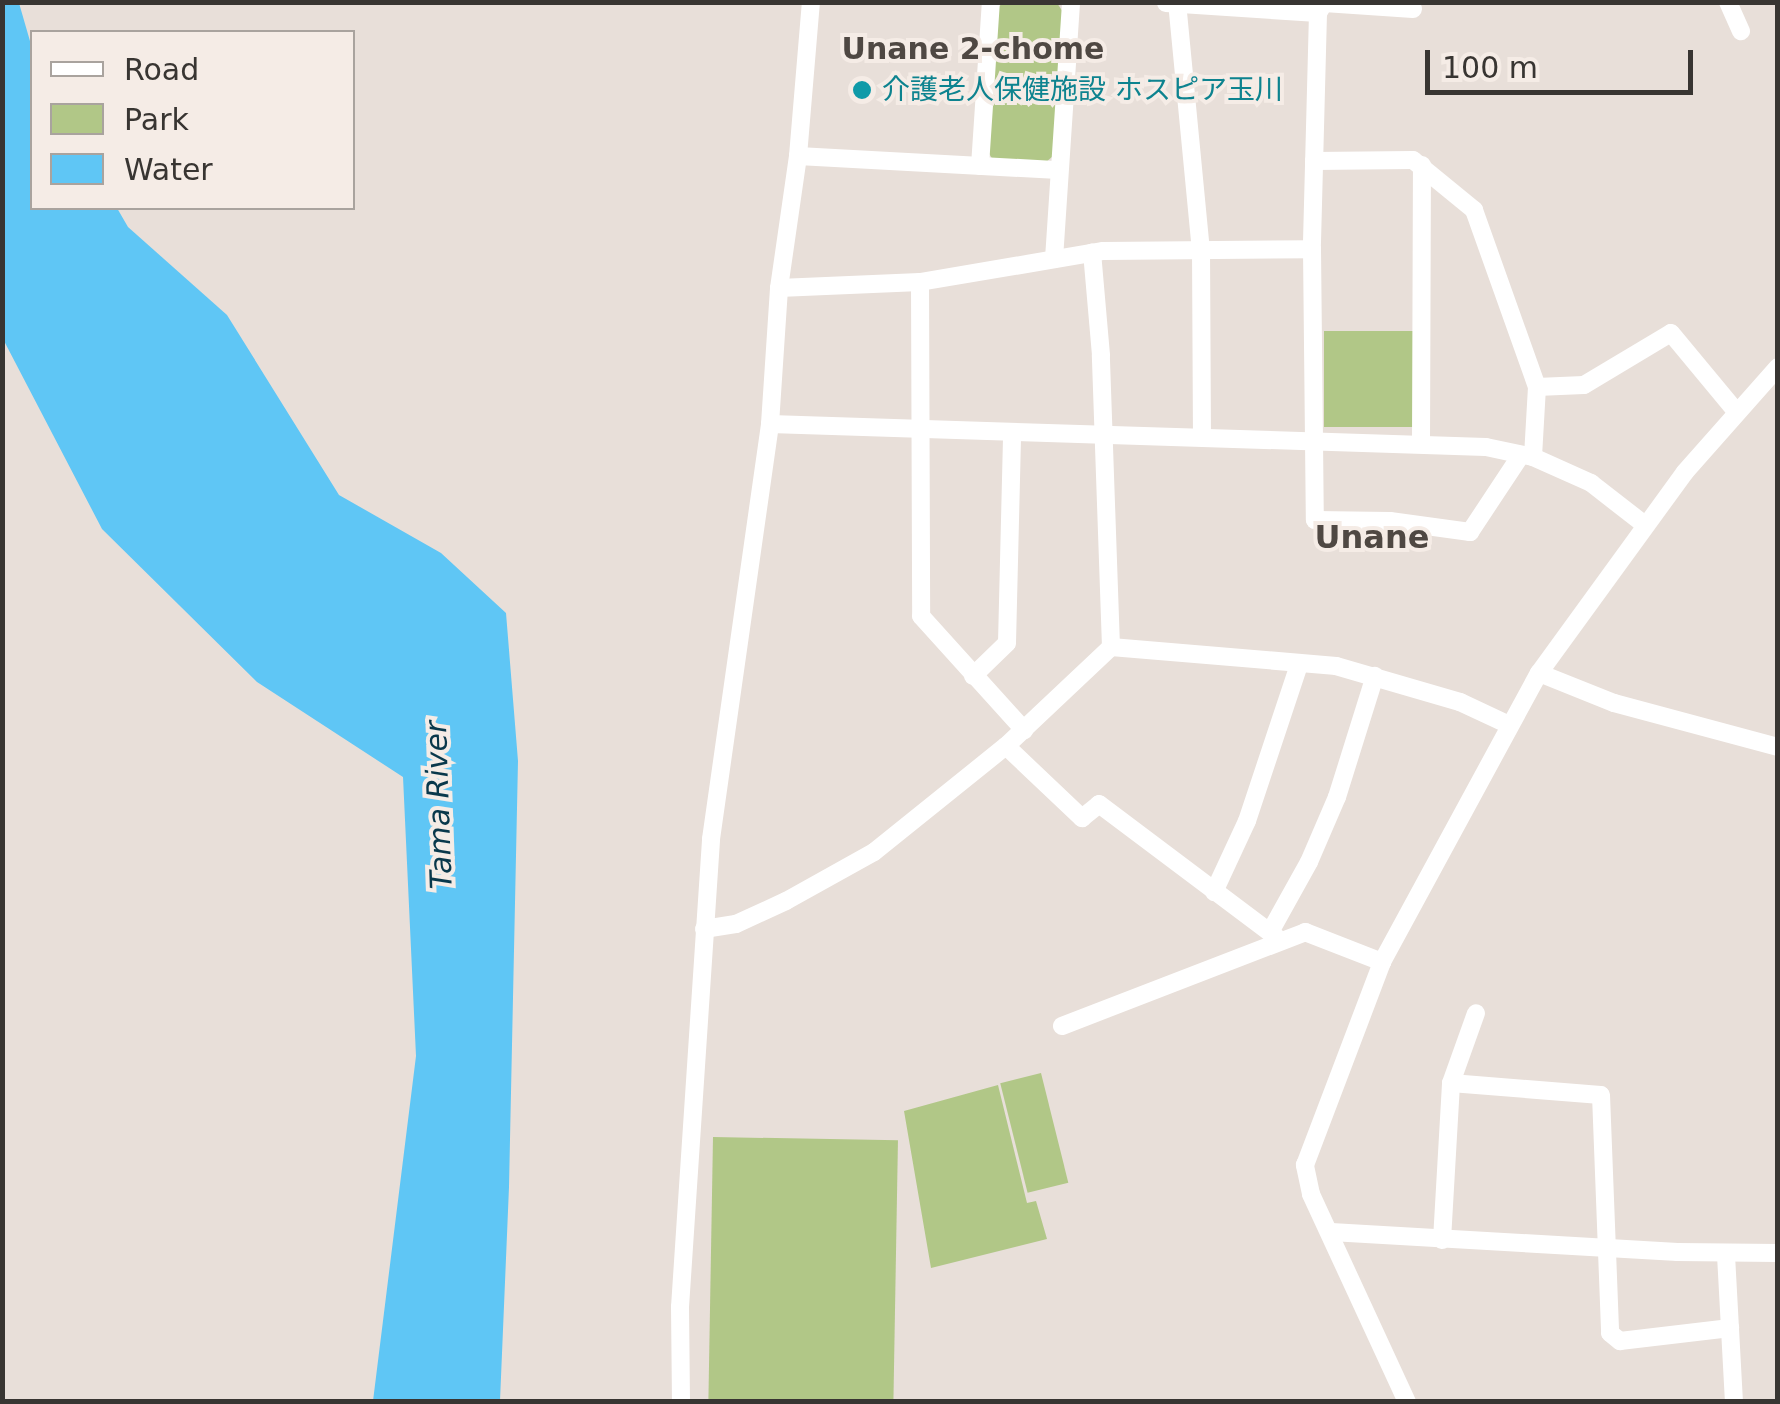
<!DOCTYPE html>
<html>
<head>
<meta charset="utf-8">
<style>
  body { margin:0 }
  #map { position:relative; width:1780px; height:1404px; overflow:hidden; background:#e8dfd9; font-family:"DejaVu Sans","Noto Sans JP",sans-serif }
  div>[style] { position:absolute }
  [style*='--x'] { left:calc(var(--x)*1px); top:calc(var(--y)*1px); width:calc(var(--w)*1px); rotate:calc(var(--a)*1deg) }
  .green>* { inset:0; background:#b1c787; transform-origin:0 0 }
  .water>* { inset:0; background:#5fc6f5 }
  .street>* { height:18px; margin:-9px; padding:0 9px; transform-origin:9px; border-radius:9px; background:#fff }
  .dots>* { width:28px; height:28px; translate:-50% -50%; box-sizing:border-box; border:5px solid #f5ece6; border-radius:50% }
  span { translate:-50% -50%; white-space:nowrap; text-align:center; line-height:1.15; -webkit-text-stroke:8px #f5ece6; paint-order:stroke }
  .culture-label { font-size:28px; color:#0d838f }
  .left { translate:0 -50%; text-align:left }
  .neighbourhood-label { font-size:30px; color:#4f4843; font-weight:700 }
  .water-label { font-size:30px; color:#09384b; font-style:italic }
  .quarter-label { font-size:32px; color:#4f4843; font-weight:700 }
  .frame { position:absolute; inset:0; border:5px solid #383532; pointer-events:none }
  .legend { position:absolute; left:30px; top:30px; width:325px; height:180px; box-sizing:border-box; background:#f5ece6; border:2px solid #a9a39e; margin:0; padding:12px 18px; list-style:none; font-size:30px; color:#383532 }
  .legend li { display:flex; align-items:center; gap:20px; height:50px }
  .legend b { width:50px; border:2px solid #a9a39e }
  .scale { position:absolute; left:1425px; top:50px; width:268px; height:45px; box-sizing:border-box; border:5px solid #383532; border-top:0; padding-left:12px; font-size:30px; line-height:35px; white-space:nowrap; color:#383532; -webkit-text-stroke:8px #f5ece6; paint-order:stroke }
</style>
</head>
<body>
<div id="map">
  <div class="green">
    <div style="clip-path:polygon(1003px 3px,1057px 3px,1063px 12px,1053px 156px,1045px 163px,993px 160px,988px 152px,997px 8px)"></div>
    <div style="left:1324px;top:331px;width:89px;height:96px"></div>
    <div style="left:1041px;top:1073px;width:113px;height:42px;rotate:76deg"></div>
    <div style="clip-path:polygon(998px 1085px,1027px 1203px,1036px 1201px,1047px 1239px,931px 1268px,904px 1111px)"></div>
    <div style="left:713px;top:1137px;width:185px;height:264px;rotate:1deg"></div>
  </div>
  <div class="water">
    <div style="clip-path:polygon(19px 3px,32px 48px,32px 208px,117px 208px,128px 227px,227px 315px,339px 495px,441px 553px,506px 613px,518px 761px,509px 1187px,500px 1401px,373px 1401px,416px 1056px,403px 777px,257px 682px,102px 529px,3px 339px,2px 3px)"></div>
  </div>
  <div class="street">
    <div style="--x:1177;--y:2;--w:249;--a:84.5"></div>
    <div style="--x:1201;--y:250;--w:186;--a:89.7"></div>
    <div style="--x:1728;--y:2;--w:32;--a:66"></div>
    <div style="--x:1166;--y:3;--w:152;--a:3.8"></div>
    <div style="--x:1413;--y:9;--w:89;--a:-176.1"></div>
    <div style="--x:1324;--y:3;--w:12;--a:121"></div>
    <div style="--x:1318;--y:13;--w:236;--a:91.5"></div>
    <div style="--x:1312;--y:249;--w:271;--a:89.4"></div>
    <div style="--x:1315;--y:520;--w:75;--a:0.8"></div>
    <div style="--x:1390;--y:521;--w:81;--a:7.8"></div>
    <div style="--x:1470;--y:532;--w:92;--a:-56.5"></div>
    <div style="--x:798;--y:156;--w:261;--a:3.1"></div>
    <div style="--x:1314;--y:161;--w:99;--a:-0.6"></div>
    <div style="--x:1413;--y:160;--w:79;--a:39.3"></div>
    <div style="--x:1474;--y:210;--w:188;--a:70.4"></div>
    <div style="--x:1537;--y:387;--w:70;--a:93.3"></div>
    <div style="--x:980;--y:166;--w:164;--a:-86.2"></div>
    <div style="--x:1054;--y:259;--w:258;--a:-86.2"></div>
    <div style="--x:920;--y:282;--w:334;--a:89.8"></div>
    <div style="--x:921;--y:616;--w:154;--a:47.9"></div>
    <div style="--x:779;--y:288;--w:141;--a:-2.4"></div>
    <div style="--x:920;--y:282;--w:186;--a:-9.6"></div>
    <div style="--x:1103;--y:251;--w:209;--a:-0.5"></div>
    <div style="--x:1537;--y:387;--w:47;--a:-2.4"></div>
    <div style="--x:1584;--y:385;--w:101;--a:-30.9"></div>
    <div style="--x:1671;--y:333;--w:100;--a:50.3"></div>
    <div style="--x:770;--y:424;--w:716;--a:1.84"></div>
    <div style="--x:1486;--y:447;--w:48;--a:12"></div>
    <div style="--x:1533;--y:457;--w:64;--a:24.1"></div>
    <div style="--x:1591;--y:483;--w:68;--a:37.9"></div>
    <div style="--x:1421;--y:444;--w:279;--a:-89.8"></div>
    <div style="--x:1111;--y:647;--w:226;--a:4.8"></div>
    <div style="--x:1336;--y:666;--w:129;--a:16.2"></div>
    <div style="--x:1460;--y:702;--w:54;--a:25.1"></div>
    <div style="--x:1539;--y:673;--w:81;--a:21.8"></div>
    <div style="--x:1614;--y:703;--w:170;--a:15"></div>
    <div style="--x:973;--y:676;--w:47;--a:-44.1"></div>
    <div style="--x:1007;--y:643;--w:211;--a:-88.6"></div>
    <div style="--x:1006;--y:746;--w:105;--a:43.5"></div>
    <div style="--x:1082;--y:818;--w:22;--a:-39"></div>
    <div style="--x:1099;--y:804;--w:225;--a:36.9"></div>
    <div style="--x:1214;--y:892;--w:78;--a:-65.1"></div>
    <div style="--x:1247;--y:821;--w:164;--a:-71.6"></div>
    <div style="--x:704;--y:929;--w:32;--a:-9"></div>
    <div style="--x:736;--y:924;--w:55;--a:-24.7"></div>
    <div style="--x:786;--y:901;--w:101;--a:-29.1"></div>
    <div style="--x:874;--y:852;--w:169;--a:-38.8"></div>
    <div style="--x:1006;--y:746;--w:144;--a:-43.3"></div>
    <div style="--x:1111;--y:647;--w:292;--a:-92"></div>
    <div style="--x:1101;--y:355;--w:103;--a:-95"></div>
    <div style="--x:1270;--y:932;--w:80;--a:-60.9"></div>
    <div style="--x:1309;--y:862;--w:71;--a:-66.7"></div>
    <div style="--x:1337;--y:797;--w:127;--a:-72.6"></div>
    <div style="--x:1062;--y:1026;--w:261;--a:-21.1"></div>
    <div style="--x:1305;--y:932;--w:83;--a:21.3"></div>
    <div style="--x:1451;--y:1083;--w:150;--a:4.6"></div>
    <div style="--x:1601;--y:1095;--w:238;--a:87.8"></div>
    <div style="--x:1610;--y:1333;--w:13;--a:39"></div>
    <div style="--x:1620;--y:1341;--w:111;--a:-6.7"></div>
    <div style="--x:1331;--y:1232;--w:347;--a:3.3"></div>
    <div style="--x:1677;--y:1252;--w:101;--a:0.6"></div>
    <div style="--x:1442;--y:1240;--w:157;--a:-86.7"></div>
    <div style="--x:1451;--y:1083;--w:74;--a:-70.3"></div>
    <div style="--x:1726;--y:1255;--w:147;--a:86.9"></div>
    <div style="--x:681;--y:1402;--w:95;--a:-90.6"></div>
    <div style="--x:680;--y:1307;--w:469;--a:-86.2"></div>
    <div style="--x:711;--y:839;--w:419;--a:-81.9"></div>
    <div style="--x:770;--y:424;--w:136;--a:-86.2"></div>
    <div style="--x:779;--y:288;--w:133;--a:-81.8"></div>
    <div style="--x:798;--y:156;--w:155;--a:-85.2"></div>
    <div style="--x:1407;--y:1402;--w:229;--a:-114.8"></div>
    <div style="--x:1311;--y:1194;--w:30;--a:-102"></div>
    <div style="--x:1305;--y:1165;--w:217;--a:-69.2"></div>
    <div style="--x:1382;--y:962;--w:329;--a:-61.5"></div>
    <div style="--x:1539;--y:673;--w:248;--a:-54"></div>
    <div style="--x:1685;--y:472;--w:140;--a:-48.5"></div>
  </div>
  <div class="dots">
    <div style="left:862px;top:90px;background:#0f9aa8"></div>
  </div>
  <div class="culture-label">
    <span class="left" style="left:882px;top:90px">介護老人保健施設 ホスピア玉川</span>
  </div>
  <div class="neighbourhood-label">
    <span style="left:973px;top:49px">Unane 2-chome</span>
  </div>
  <div class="water-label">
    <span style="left:439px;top:805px;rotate:-92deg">Tama River</span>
  </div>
  <div class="quarter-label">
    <span style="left:1372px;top:537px">Unane</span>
  </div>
  <div class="frame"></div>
  <ul class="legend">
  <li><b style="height:12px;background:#fff"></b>Road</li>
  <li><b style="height:28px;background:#b1c787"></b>Park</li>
  <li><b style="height:28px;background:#5fc6f5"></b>Water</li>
  </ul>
  <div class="scale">100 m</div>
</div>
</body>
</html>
